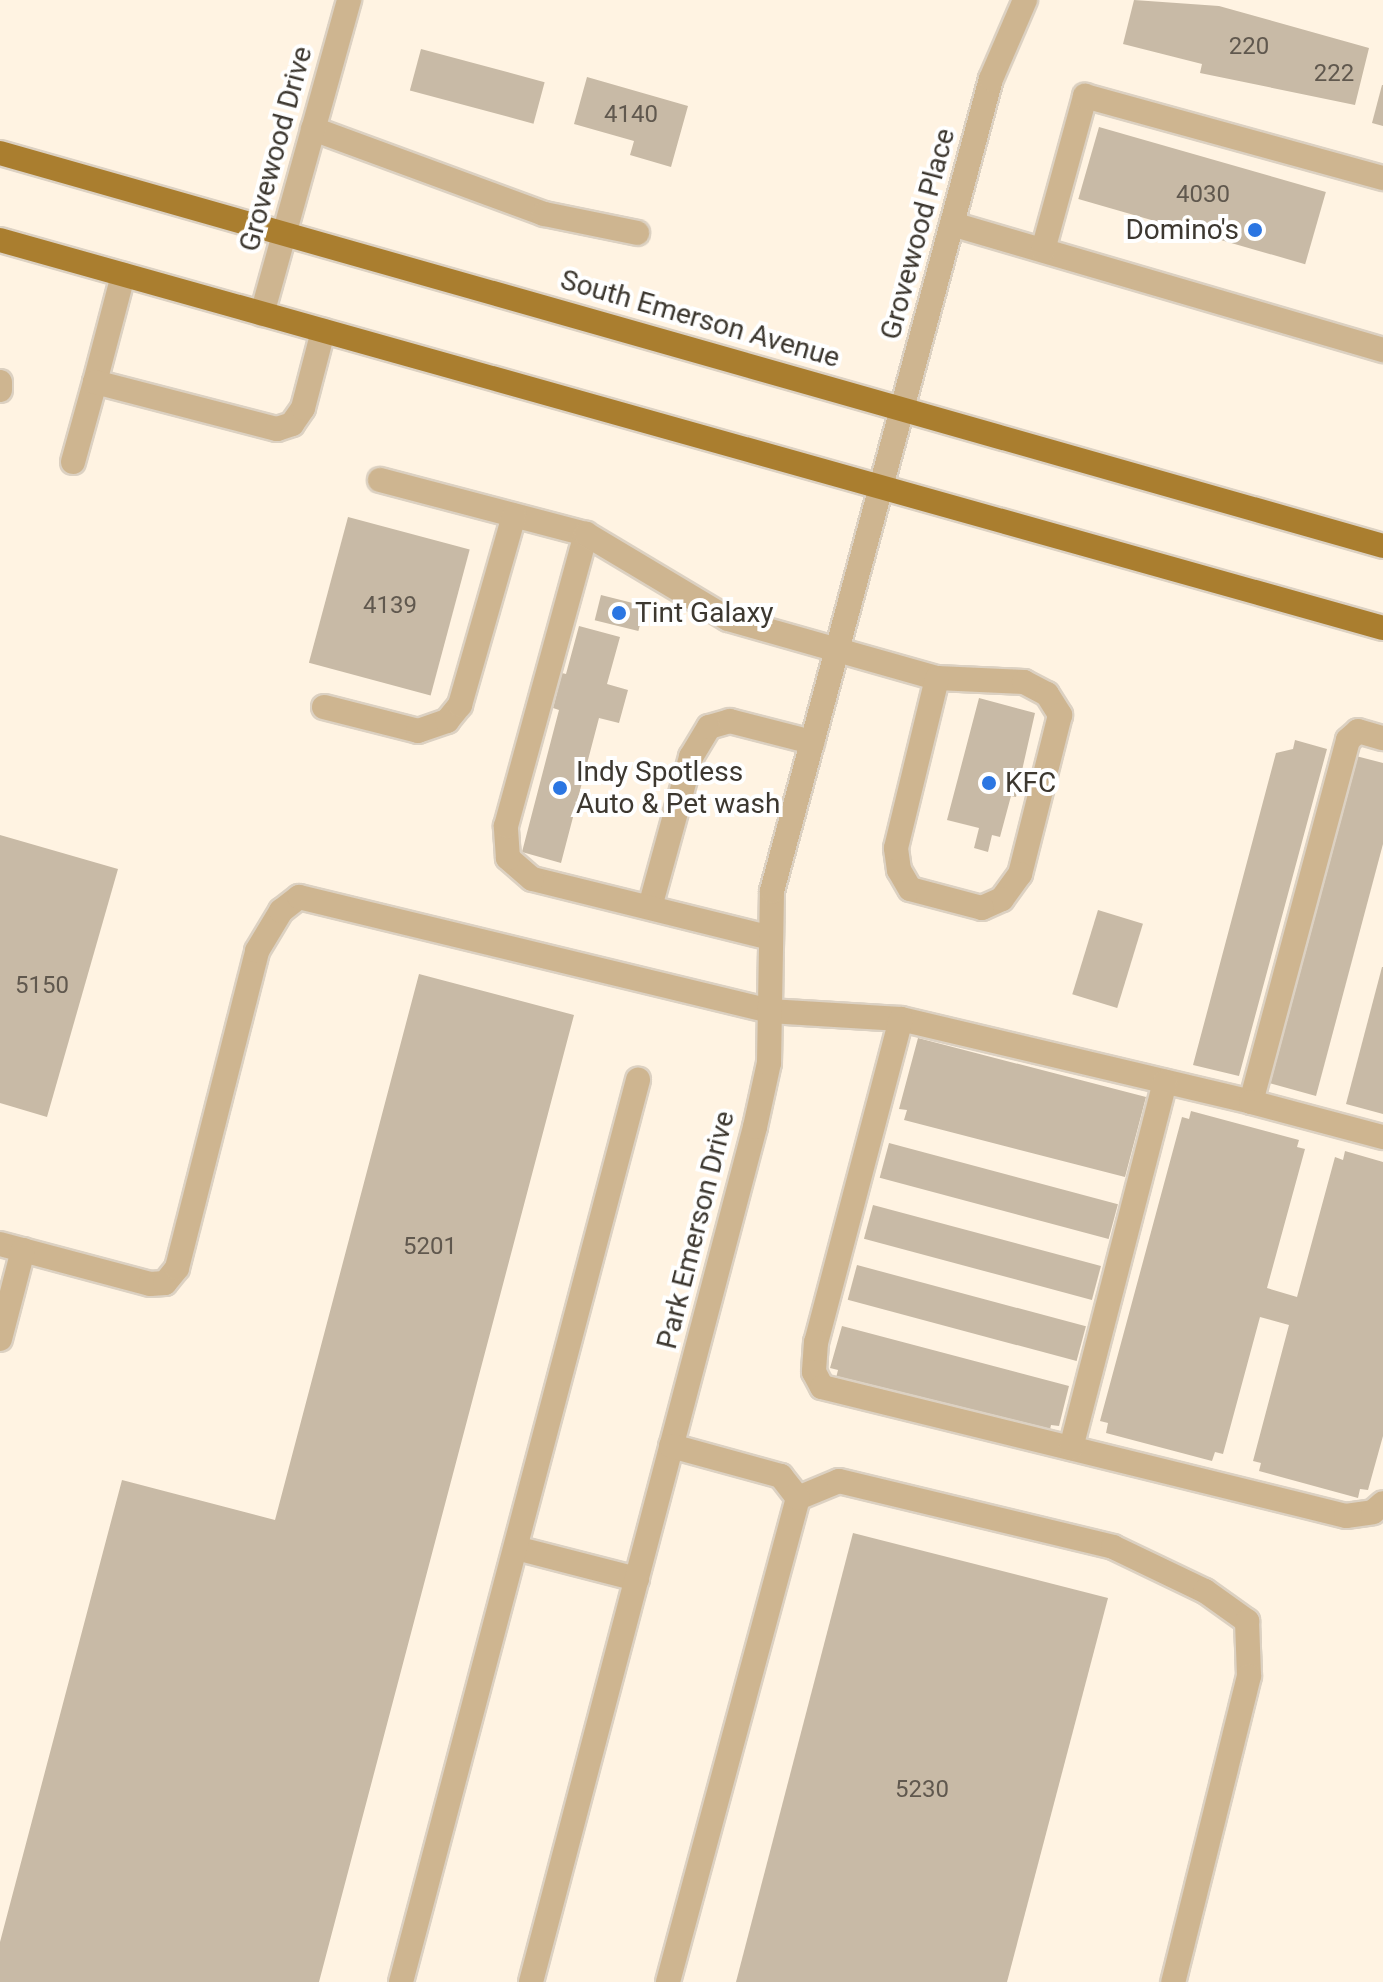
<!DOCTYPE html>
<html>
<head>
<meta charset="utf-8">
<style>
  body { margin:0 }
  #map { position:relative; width:1383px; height:1982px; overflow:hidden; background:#fff3e2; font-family:Roboto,sans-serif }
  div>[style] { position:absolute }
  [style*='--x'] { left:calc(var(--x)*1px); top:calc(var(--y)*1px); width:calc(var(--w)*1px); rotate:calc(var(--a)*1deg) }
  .building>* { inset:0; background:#c8baa6; transform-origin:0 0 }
  .roads { filter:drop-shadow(2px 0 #dcd1c2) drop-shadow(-2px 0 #dcd1c2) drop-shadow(0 2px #dcd1c2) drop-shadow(0 -2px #dcd1c2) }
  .minor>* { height:24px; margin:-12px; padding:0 12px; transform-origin:12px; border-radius:12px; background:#ceb590 }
  .major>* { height:24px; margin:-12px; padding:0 12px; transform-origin:12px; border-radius:12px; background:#aa7e2f }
  .dots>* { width:22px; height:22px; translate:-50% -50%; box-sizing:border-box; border:4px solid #fff; border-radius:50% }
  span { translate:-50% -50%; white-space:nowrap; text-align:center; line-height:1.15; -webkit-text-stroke:8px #fff; paint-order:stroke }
  .number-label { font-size:24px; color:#60584e }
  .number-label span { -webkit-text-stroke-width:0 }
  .street-label { font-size:28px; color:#3d3830 }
  .poi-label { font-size:28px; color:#3d3830 }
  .right { translate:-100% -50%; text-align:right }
  .left { translate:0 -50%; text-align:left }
</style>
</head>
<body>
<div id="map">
  <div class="building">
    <div style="clip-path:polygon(1134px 0,1219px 6px,1369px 48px,1355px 105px,1200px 73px,1202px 64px,1123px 44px)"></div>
    <div style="left:421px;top:49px;width:128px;height:43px;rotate:15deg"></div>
    <div style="clip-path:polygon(587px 77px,688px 106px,671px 167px,630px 155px,634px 141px,574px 124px)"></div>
    <div style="clip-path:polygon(1382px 85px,1383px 85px,1383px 126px,1372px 123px)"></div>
    <div style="left:1099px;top:127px;width:236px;height:75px;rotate:16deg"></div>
    <div style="left:348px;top:517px;width:126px;height:151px;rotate:15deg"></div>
    <div style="left:601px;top:595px;width:45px;height:26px;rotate:14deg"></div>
    <div style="clip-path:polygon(579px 626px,620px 637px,607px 684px,628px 690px,619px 723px,599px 718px,561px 863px,522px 852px,559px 710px,553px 708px,562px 673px,566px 674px)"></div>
    <div style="clip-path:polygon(979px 698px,1035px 713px,1016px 797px,1011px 796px,1000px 837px,992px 835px,988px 852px,974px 848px,979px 828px,947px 820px)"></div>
    <div style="clip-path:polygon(1295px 740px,1327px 749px,1239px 1076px,1193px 1065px,1276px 753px,1293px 749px)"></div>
    <div style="clip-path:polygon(1356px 756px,1383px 763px,1383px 844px,1316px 1096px,1269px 1083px)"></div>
    <div style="clip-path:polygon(0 835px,118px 869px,47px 1117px,0 1103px)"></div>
    <div style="left:1098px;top:910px;width:47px;height:88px;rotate:17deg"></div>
    <div style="clip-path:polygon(1382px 967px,1383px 967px,1383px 1114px,1346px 1104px)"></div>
    <div style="clip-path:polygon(419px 974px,574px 1015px,319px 1982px,0 1982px,0 1942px,122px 1480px,275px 1520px)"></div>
    <div style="clip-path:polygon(918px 1038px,1146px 1097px,1125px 1177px,904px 1120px,907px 1110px,899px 1109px)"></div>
    <div style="clip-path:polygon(1191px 1111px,1299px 1140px,1297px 1147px,1305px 1149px,1267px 1288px,1297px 1297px,1335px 1157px,1343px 1160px,1345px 1151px,1383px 1162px,1383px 1436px,1368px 1490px,1360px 1489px,1358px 1498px,1259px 1471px,1261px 1463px,1253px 1461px,1289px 1325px,1260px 1317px,1223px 1454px,1215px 1452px,1212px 1461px,1106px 1433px,1108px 1423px,1100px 1421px,1182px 1117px,1189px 1119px)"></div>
    <div style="left:889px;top:1143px;width:237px;height:36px;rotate:15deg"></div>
    <div style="left:873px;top:1205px;width:236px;height:35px;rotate:15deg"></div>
    <div style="left:857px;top:1265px;width:237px;height:36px;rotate:15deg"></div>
    <div style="clip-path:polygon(842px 1326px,1069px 1386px,1059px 1426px,1051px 1425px,1049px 1434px,836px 1378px,838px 1370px,830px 1368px)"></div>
    <div style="clip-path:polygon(853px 1533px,1108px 1598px,1007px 1982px,736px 1982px)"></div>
  </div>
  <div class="roads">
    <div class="minor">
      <div style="--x:313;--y:129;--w:246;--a:20.2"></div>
      <div style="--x:544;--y:214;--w:95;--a:11.5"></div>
      <div style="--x:952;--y:224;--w:449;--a:16.3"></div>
      <div style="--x:1043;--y:250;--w:160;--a:-74.7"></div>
      <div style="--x:1085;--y:96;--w:309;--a:15.4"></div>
      <div style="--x:262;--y:314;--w:326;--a:-74.5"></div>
      <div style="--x:0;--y:382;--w:8;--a:90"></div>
      <div style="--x:95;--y:382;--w:111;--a:-75.3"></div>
      <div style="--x:73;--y:462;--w:83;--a:-74.6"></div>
      <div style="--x:95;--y:382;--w:188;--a:14.5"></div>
      <div style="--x:277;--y:429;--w:16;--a:-18"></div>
      <div style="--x:292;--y:424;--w:19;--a:-55"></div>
      <div style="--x:303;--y:408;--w:80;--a:-75.4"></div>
      <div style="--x:380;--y:480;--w:213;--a:14.7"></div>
      <div style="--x:324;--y:707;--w:97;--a:14.3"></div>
      <div style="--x:418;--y:731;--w:31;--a:-19"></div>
      <div style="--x:447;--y:721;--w:21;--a:-51"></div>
      <div style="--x:460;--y:705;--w:197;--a:-74.1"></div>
      <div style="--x:650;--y:907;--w:156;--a:-74.7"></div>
      <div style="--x:691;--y:757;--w:35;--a:-59"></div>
      <div style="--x:709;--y:727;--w:22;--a:-16"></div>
      <div style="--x:730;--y:721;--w:85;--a:14.4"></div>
      <div style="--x:771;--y:938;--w:246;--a:-166.1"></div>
      <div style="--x:532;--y:879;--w:32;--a:-139"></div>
      <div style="--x:508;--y:858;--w:32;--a:-94"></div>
      <div style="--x:506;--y:826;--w:303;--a:-74.7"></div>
      <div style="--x:586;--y:534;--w:165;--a:30.9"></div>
      <div style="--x:728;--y:619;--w:217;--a:15.8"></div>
      <div style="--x:937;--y:678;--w:87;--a:2.6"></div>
      <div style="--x:1024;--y:682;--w:26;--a:28"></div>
      <div style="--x:1047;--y:694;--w:25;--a:58"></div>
      <div style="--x:1060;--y:715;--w:164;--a:104.1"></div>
      <div style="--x:1020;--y:874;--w:31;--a:126"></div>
      <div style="--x:1002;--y:899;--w:22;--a:156"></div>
      <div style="--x:982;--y:908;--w:74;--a:-165.2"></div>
      <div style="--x:910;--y:889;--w:22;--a:-120"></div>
      <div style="--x:899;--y:870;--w:22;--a:-98"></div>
      <div style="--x:896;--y:848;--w:175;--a:-76.4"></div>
      <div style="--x:901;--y:1019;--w:360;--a:13.3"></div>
      <div style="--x:1251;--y:1102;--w:375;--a:-75"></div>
      <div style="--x:1348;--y:740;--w:13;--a:-42"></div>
      <div style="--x:1358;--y:731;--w:26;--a:16"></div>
      <div style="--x:1251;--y:1102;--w:137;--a:14.9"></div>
      <div style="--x:0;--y:1244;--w:155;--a:14.9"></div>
      <div style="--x:150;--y:1284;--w:15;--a:-4"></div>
      <div style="--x:165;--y:1283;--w:19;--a:-51"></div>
      <div style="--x:177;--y:1268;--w:327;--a:-75.8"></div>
      <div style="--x:257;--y:951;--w:47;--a:-59"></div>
      <div style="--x:281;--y:911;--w:23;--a:-38"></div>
      <div style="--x:299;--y:897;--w:484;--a:13.6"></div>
      <div style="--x:769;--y:1011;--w:132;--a:3.5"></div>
      <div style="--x:901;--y:1019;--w:334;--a:104.7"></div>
      <div style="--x:816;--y:1342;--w:30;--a:94"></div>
      <div style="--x:814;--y:1372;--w:17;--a:62"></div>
      <div style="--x:822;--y:1387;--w:540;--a:13.83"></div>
      <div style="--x:1346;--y:1516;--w:27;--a:-8"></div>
      <div style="--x:1373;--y:1512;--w:13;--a:-42"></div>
      <div style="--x:0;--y:1339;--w:92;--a:-75.5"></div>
      <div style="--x:1071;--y:1448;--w:378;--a:-75.6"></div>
      <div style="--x:798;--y:1498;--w:44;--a:-22.5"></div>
      <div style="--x:839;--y:1481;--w:282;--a:13.5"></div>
      <div style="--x:1113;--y:1547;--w:102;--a:25.6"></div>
      <div style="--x:1205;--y:1591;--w:52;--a:35.5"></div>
      <div style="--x:1247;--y:1621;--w:55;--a:87.9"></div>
      <div style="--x:1249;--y:1676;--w:315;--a:103.9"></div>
      <div style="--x:516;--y:1548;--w:125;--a:14.4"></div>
      <div style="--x:401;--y:1982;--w:933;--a:-75.28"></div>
      <div style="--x:531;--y:1982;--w:884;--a:-75.32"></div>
      <div style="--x:755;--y:1127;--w:66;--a:-77.7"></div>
      <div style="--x:769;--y:1063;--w:172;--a:-89"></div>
      <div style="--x:772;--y:891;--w:841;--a:-74.91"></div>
      <div style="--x:991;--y:79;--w:86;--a:-66.7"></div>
      <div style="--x:668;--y:1982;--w:501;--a:-74.97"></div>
      <div style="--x:798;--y:1498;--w:28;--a:-128"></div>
      <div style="--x:781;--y:1476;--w:114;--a:-164.7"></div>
    </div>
    <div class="major">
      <div style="--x:0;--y:153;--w:1438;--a:15.86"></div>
      <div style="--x:0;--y:240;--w:1436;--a:15.67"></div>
    </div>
  </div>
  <div class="dots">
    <div style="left:1255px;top:230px;background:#2b76e2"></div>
    <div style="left:619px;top:613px;background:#2b76e2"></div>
    <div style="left:989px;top:783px;background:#2b76e2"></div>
    <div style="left:560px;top:788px;background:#2b76e2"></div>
  </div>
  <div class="number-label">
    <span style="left:1249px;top:47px">220</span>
    <span style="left:1334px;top:74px">222</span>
    <span style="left:631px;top:115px">4140</span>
    <span style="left:1203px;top:195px">4030</span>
    <span style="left:390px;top:606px">4139</span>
    <span style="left:42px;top:986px">5150</span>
    <span style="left:430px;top:1247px">5201</span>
    <span style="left:922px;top:1790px">5230</span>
  </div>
  <div class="street-label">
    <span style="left:276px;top:149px;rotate:-75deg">Grovewood Drive</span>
    <span style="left:918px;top:234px;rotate:-75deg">Grovewood Place</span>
    <span style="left:700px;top:319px;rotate:16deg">South Emerson Avenue</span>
    <span style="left:696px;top:1230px;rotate:-76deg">Park Emerson Drive</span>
  </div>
  <div class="poi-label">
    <span class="right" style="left:1239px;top:230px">Domino's</span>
    <span class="left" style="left:635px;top:613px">Tint Galaxy</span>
    <span class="left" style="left:576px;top:788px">Indy Spotless<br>Auto &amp; Pet wash</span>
    <span class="left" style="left:1005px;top:783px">KFC</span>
  </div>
</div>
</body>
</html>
